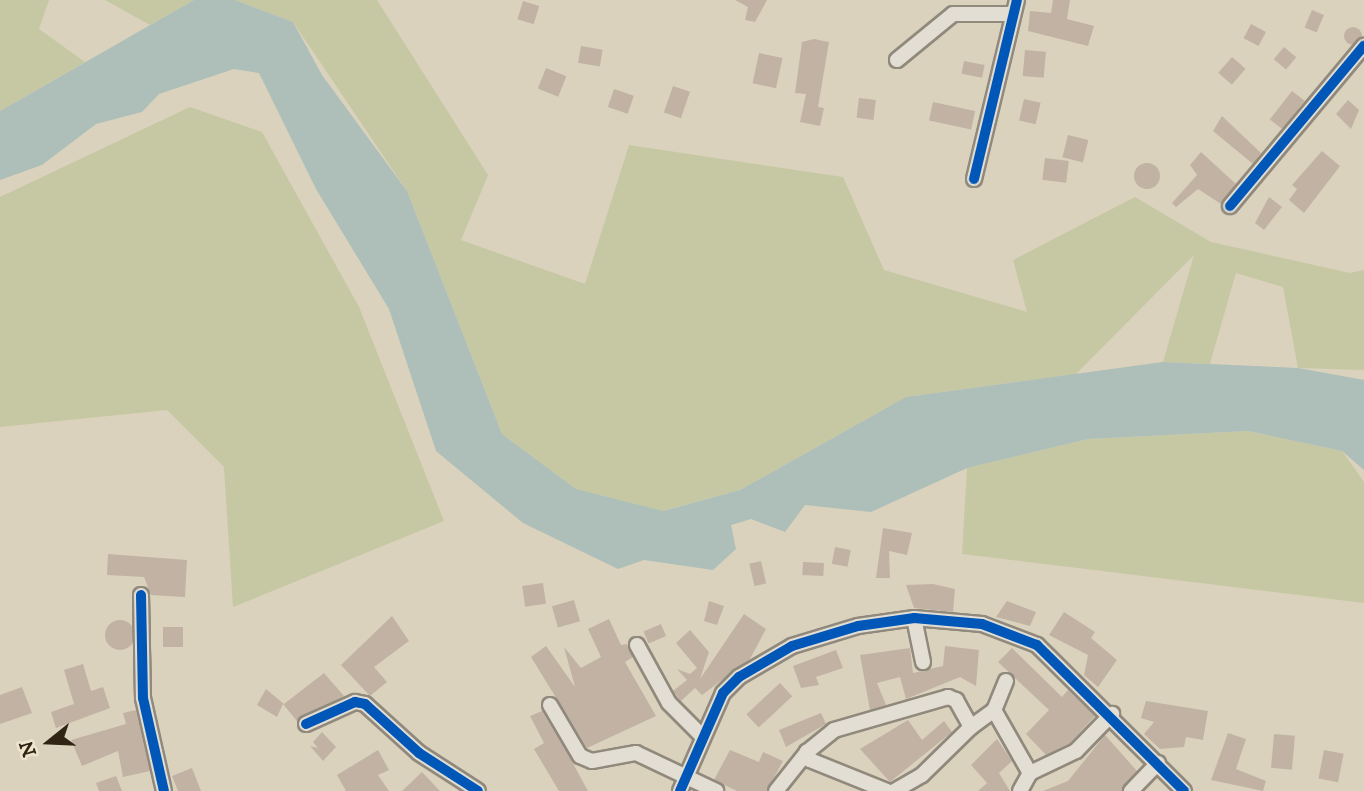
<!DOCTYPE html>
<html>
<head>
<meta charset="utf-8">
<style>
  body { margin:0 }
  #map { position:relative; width:1364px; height:791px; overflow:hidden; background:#dad2bd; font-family:"IM FELL DW Pica",serif }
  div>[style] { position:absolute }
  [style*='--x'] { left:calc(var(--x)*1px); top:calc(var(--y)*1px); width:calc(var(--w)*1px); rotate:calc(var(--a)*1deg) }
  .green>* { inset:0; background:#c5c8a3 }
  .water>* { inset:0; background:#adbfb8 }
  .building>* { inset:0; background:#c2b2a3; transform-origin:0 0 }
  .round { border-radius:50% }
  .roads { filter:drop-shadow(2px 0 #90897c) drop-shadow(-2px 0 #90897c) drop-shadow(0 2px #90897c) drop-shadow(0 -2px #90897c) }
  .minor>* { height:14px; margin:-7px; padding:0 7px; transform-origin:7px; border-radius:7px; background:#e2ded3 }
  .cycleway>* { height:10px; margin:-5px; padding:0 5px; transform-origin:5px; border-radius:5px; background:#0057b8 }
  span { translate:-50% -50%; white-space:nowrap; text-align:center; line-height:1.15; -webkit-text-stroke:5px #efe5cc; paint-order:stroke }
  .north { position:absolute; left:14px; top:707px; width:70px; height:70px; -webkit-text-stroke:5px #efe5cc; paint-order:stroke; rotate:252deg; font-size:19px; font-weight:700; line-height:28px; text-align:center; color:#302415 }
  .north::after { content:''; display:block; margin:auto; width:24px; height:32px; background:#302415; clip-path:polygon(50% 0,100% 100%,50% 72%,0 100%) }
</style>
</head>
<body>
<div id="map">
  <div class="green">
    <div style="clip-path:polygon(0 0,49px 0,39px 29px,85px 62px,0 111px)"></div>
    <div style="clip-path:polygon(105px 0,194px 0,150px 25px)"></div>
    <div style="clip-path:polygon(235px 0,377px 0,488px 175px,461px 240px,585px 284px,629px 145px,843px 177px,884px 270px,1027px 312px,1013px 260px,1135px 197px,1211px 242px,1350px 273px,1364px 270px,1364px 370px,1298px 368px,1283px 287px,1236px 273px,1210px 364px,1163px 362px,1194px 255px,1076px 374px,906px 397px,740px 490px,662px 511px,576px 489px,502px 434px,407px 191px,293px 22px)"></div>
    <div style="clip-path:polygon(190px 107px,262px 132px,359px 307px,444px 521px,233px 607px,224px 467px,167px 410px,0 427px,0 197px)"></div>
    <div style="clip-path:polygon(1248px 431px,1342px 451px,1364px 482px,1364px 603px,962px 554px,967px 468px,1088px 439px)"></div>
  </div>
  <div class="water">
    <div style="clip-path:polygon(194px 0,235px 0,293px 22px,322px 75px,407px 191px,502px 434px,576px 489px,663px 511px,740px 490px,906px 397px,1163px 362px,1298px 368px,1364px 380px,1364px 470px,1342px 451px,1248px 431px,1088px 439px,967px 468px,871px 512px,805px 505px,785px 532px,751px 519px,731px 525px,736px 549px,713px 570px,644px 560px,618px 569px,523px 523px,436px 451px,389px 309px,316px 189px,259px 73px,234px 69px,159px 94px,142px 112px,96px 124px,42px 165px,0 180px,0 111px)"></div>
  </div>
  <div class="building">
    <div style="clip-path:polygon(735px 0,767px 0,755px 22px,745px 20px,748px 7px)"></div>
    <div style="clip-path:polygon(1053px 0,1070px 0,1067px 19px,1094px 26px,1088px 46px,1028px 31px,1030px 11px,1051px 13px)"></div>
    <div style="left:523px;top:1px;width:17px;height:19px;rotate:17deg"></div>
    <div style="left:1312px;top:10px;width:13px;height:19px;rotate:23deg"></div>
    <div style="left:1251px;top:24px;width:17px;height:16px;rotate:28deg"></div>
    <div class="round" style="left:1344px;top:27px;width:18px;height:18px"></div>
    <div style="clip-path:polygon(814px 39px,829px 42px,818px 107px,824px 108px,820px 126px,800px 122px,806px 94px,795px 93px,802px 42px)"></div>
    <div style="left:581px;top:46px;width:22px;height:17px;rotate:10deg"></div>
    <div style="left:1284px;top:47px;width:16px;height:16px;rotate:40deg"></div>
    <div style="left:1025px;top:50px;width:21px;height:26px;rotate:5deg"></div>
    <div style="left:759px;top:53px;width:24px;height:31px;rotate:12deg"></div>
    <div style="left:1232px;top:57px;width:18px;height:21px;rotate:41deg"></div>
    <div style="left:964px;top:61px;width:21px;height:13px;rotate:11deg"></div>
    <div style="left:546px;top:68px;width:22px;height:22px;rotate:22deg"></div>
    <div style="left:673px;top:86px;width:18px;height:28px;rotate:19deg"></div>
    <div style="left:614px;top:89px;width:21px;height:19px;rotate:19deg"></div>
    <div style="left:1292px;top:91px;width:16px;height:36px;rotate:38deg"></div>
    <div style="left:859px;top:98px;width:17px;height:20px;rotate:7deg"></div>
    <div style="left:1024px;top:99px;width:17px;height:22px;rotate:13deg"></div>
    <div style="clip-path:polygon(1348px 100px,1359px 110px,1351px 129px,1336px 114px)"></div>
    <div style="left:933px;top:102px;width:43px;height:19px;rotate:12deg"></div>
    <div style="clip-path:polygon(1222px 116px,1261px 153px,1253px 164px,1213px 131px)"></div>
    <div style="left:1068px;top:135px;width:21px;height:23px;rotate:14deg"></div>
    <div style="clip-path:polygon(1322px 151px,1340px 166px,1304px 213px,1289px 200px,1297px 189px,1292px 185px)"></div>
    <div style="clip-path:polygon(1201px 152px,1236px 184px,1221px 204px,1198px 189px,1176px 207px,1172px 203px,1197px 175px,1190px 165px)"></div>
    <div style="left:1045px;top:158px;width:24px;height:22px;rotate:7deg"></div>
    <div class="round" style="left:1134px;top:163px;width:26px;height:26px"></div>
    <div style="clip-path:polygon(1269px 197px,1282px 207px,1264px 230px,1255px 223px)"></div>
    <div style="clip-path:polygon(883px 528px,912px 533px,907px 555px,889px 551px,890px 578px,876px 578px)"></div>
    <div style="left:835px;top:547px;width:16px;height:17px;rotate:11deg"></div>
    <div style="clip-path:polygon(108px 554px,187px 560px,185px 597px,151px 595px,144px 577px,107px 575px)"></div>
    <div style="left:761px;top:561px;width:23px;height:12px;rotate:77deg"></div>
    <div style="left:803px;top:562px;width:21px;height:13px;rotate:3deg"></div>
    <div style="left:543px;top:583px;width:21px;height:21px;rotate:82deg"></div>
    <div style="clip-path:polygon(933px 584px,955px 589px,953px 612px,914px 608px,906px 585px)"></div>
    <div style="left:574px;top:600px;width:22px;height:23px;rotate:74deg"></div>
    <div style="clip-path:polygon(709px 601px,724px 606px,717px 625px,704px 621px)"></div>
    <div style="clip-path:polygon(1007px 601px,1036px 612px,1030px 626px,996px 617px)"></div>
    <div style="clip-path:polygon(1064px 612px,1095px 632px,1091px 638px,1117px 660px,1098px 687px,1084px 675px,1088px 655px,1049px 635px)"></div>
    <div style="clip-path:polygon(744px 614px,766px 629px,750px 659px,702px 695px,695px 688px,681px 701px,673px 691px,687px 680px,677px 669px,690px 674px,697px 668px,676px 643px,690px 630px,709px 652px,700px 679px)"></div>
    <div style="clip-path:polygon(392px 616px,409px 641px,374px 667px,387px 682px,370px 696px,341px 665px)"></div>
    <div style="clip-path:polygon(609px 619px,621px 645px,627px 644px,633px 657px,625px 662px,656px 716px,587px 748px,531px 657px,546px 646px,575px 687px,564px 647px,581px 668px,601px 657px,588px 629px)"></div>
    <div class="round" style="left:105px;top:620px;width:30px;height:30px"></div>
    <div style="left:661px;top:624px;width:13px;height:19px;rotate:67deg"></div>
    <div style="left:163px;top:627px;width:20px;height:20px"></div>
    <div style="clip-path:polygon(945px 646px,979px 650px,976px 686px,960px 677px,906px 699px,900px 677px,877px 683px,886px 705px,870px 710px,860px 655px,910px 648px,913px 673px,943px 666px)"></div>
    <div style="clip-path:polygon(1012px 648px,1062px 697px,1068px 690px,1095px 716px,1070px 743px,1046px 755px,1026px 734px,1049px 710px,998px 662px)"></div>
    <div style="clip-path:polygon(836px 650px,843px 668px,816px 677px,819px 685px,801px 688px,793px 666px)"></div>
    <div style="clip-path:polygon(83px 664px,91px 691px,103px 687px,110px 708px,56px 728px,51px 712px,74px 704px,64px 670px)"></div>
    <div style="clip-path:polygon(324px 673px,344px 696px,297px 721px,283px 704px,277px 717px,257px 705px,266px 689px,284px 704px)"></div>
    <div style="left:780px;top:683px;width:18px;height:46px;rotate:47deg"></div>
    <div style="clip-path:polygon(22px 687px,32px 713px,0 724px,0 695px)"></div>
    <div style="clip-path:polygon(1146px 701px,1208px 711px,1203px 740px,1186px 737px,1184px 747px,1160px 749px,1144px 734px,1154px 722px,1141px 718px)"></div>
    <div style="clip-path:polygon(136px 710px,150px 771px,123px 777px,118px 751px,82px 766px,71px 740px,126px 724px,123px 713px)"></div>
    <div style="clip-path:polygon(542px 711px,570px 758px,588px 791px,559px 791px,534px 749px,544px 743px,530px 716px)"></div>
    <div style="clip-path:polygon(821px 713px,826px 724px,786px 747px,779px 730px)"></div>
    <div style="clip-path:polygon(908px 720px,922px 740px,944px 721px,952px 732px,890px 782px,860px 749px)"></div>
    <div style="clip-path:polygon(322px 732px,336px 747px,323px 761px,310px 746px,318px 748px,313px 742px)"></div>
    <div style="clip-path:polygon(1228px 733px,1246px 739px,1236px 769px,1266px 781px,1263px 791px,1211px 780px)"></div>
    <div style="left:1274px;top:734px;width:21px;height:34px;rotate:5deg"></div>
    <div style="clip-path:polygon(1105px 735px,1137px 771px,1122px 791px,1043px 791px,1068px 781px)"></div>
    <div style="clip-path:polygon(997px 739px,1012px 761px,999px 773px,1010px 791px,978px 791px,987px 783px,971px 765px)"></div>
    <div style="clip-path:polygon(378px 750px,389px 770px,378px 775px,389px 791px,346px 791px,337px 775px)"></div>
    <div style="clip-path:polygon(730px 750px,759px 762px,763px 752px,783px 761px,767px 791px,737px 791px,714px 780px)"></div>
    <div style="left:1324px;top:750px;width:20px;height:29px;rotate:11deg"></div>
    <div style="clip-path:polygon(192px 768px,201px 791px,178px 791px,172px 776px)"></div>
    <div style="clip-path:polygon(422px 772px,440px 791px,402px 791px)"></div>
    <div style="clip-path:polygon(116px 776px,122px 791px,99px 791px,96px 783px)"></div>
  </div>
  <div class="roads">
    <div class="minor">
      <div style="--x:897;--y:60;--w:72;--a:-39.4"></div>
      <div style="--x:953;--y:14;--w:60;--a:0"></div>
      <div style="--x:974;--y:179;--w:184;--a:-76.5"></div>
      <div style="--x:1230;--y:206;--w:209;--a:-50.1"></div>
      <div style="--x:141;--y:595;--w:103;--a:88.9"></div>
      <div style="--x:143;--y:698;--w:95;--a:77.3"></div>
      <div style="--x:914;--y:618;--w:45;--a:78.4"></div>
      <div style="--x:637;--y:645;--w:66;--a:61.1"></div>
      <div style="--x:669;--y:703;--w:48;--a:45"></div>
      <div style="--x:1006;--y:681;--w:31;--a:112"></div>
      <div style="--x:994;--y:710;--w:73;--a:60.3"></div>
      <div style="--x:1030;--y:773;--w:51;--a:-25.6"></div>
      <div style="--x:1076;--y:751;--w:52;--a:-45.8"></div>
      <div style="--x:550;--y:705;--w:59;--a:59.5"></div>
      <div style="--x:580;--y:756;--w:13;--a:23"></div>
      <div style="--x:592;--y:761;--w:45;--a:-10.3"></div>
      <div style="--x:636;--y:753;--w:89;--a:25.4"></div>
      <div style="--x:306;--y:724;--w:54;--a:-24.2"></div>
      <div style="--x:355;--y:702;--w:10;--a:11"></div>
      <div style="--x:365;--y:704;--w:73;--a:42.2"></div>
      <div style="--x:419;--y:753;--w:70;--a:32.8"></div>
      <div style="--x:971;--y:727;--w:29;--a:-36"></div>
      <div style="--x:680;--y:791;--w:107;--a:-66.3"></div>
      <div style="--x:723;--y:693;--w:23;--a:-45"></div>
      <div style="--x:739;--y:677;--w:61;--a:-30.3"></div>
      <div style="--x:792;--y:646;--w:69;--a:-16.9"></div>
      <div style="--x:858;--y:626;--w:57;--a:-8.1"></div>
      <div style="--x:914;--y:618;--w:68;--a:5"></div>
      <div style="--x:982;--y:624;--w:59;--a:20.9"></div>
      <div style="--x:1037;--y:645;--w:207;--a:44.8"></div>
      <div style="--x:776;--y:791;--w:50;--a:-51.5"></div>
      <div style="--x:887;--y:791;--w:83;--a:-158.1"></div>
      <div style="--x:810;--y:760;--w:9;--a:-111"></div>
      <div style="--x:807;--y:752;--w:35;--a:-39"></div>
      <div style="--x:834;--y:730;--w:119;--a:-16.1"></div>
      <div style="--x:948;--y:697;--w:9;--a:21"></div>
      <div style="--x:956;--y:700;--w:31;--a:61"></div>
      <div style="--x:971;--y:727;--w:69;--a:135.6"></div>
      <div style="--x:922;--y:775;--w:32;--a:150"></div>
      <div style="--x:1020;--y:791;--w:21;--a:-61"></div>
      <div style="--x:1131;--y:791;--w:39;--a:-46"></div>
    </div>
  </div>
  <div class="cycleway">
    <div style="--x:974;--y:179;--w:184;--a:-76.5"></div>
    <div style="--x:1230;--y:206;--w:209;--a:-50.1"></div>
    <div style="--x:141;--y:595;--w:103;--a:88.9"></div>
    <div style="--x:143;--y:698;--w:95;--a:77.3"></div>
    <div style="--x:306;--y:724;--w:54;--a:-24.2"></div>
    <div style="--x:355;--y:702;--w:10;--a:11"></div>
    <div style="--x:365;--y:704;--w:73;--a:42.2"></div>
    <div style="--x:419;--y:753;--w:70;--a:32.8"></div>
    <div style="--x:680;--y:791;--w:107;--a:-66.3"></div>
    <div style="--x:723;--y:693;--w:23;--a:-45"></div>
    <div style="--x:739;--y:677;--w:61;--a:-30.3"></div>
    <div style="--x:792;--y:646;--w:69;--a:-16.9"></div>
    <div style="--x:858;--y:626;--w:57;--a:-8.1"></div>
    <div style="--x:914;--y:618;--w:68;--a:5"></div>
    <div style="--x:982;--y:624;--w:59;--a:20.9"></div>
    <div style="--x:1037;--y:645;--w:207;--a:44.8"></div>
  </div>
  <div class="north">N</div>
</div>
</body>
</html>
